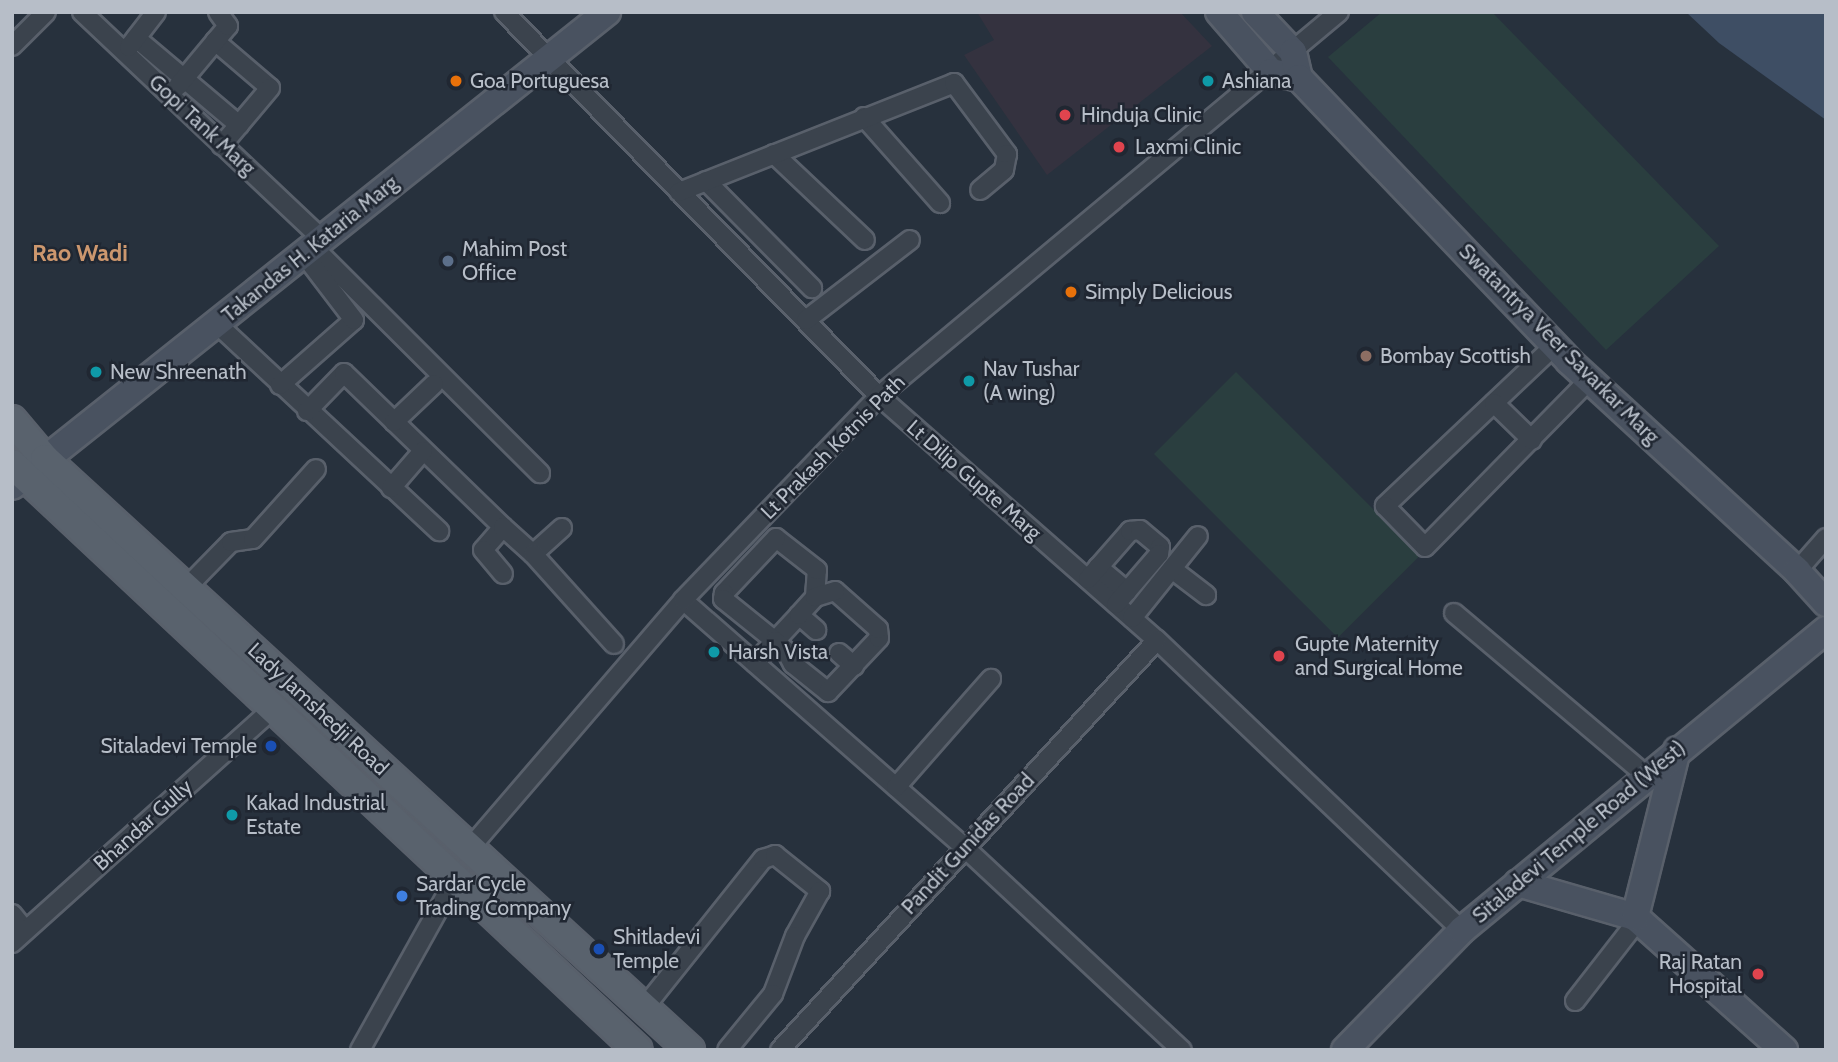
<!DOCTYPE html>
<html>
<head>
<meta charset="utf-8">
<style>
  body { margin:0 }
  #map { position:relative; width:1838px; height:1062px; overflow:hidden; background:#27313d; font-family:Cabin,sans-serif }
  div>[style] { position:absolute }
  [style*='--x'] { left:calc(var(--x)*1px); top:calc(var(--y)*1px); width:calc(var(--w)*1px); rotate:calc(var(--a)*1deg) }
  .medical>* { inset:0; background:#34323f }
  .green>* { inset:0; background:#2a3e3f; transform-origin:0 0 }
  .water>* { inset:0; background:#3e4e64 }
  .roads { filter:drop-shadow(2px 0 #59606b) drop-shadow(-2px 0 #59606b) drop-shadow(0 2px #59606b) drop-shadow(0 -2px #59606b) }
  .street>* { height:18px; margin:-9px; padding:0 9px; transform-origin:9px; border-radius:9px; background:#3b434d }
  .secondary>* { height:26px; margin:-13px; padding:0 13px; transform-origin:13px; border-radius:13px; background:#495260 }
  .primary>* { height:28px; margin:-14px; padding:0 14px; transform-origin:14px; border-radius:14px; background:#59626d }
  .dots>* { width:19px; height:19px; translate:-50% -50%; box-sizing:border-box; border:4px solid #202732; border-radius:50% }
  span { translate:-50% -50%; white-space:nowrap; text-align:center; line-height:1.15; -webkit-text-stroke:5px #202732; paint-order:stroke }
  .poi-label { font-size:21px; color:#b7bec8 }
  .left { translate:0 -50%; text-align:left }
  .right { translate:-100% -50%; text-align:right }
  .street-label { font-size:21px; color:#b7bec8 }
  .neighbourhood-label { font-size:23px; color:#cc976e; font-weight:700 }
  .frame { position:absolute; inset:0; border:14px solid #b7bec8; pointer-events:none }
</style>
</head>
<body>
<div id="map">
  <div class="medical">
    <div style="clip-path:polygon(977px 12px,1180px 12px,1212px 46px,1047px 175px,964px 55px,994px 40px)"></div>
  </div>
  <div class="green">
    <div style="clip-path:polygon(1382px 12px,1492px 12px,1719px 246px,1606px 350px,1328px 57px)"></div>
    <div style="left:1236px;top:372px;width:260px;height:116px;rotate:45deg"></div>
  </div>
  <div class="water">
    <div style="clip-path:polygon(1686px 12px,1826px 12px,1826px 120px,1719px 43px)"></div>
  </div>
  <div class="roads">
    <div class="street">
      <div style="--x:82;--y:12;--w:329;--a:43.4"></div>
      <div style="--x:504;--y:12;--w:537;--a:45.68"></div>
      <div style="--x:879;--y:396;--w:370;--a:41.3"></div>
      <div style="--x:1157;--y:640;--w:421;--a:43.6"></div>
      <div style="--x:136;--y:38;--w:135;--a:40.2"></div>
      <div style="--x:215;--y:41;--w:72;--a:40.5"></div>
      <div style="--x:270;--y:88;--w:75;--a:130.1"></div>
      <div style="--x:12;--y:46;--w:48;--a:-45"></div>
      <div style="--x:129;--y:47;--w:44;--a:-52.4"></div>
      <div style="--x:178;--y:86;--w:78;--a:-50.2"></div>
      <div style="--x:228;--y:26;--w:17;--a:-126"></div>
      <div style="--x:864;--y:117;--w:115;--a:48.5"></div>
      <div style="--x:774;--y:154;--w:125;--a:43.4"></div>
      <div style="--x:706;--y:181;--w:151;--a:45.3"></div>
      <div style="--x:679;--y:192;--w:296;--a:-21.6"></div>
      <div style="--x:954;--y:83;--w:89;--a:53.3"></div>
      <div style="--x:1007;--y:154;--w:16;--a:101"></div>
      <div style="--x:1004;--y:170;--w:31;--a:140"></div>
      <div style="--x:312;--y:246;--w:322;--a:44.9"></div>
      <div style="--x:806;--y:320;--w:131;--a:-37.6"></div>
      <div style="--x:217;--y:324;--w:304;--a:43"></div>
      <div style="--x:1554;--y:346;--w:233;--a:136.6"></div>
      <div style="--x:1385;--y:506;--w:57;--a:45.7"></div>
      <div style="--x:1425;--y:547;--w:234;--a:-45.5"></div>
      <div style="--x:280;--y:385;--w:98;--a:-41.3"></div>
      <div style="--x:354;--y:320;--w:84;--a:-127.3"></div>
      <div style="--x:1494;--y:403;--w:53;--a:44.2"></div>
      <div style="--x:307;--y:411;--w:53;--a:-45.8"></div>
      <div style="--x:344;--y:373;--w:221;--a:44.1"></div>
      <div style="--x:503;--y:527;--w:30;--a:131"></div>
      <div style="--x:483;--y:550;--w:31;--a:50"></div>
      <div style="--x:394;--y:422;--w:55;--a:-43.5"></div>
      <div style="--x:391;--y:488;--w:49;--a:-49.1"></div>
      <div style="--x:503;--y:527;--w:40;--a:42"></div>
      <div style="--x:533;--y:554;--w:39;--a:-42"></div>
      <div style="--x:533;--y:554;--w:121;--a:48"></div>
      <div style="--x:1098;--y:567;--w:38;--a:40"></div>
      <div style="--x:1172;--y:569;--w:43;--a:37.4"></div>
      <div style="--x:1797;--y:571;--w:44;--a:-48.7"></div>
      <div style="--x:1088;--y:579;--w:64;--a:-48.8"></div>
      <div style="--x:1130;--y:531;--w:10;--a:-6"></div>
      <div style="--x:1140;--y:530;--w:26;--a:40"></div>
      <div style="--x:1160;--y:547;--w:7;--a:98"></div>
      <div style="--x:1159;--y:554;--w:66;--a:130.7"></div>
      <div style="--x:186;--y:588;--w:64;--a:-45.6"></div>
      <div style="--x:231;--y:542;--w:22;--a:-8"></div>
      <div style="--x:253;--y:539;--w:94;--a:-48"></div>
      <div style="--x:683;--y:600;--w:374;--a:41.3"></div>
      <div style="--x:964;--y:847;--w:298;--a:43"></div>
      <div style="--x:1454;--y:613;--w:251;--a:40.2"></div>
      <div style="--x:799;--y:615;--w:23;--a:41"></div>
      <div style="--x:1132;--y:618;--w:105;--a:-51.2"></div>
      <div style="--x:839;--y:653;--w:20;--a:41"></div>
      <div style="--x:755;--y:663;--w:30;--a:-48"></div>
      <div style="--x:775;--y:641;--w:35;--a:-47"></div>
      <div style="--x:799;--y:615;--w:24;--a:-48"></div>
      <div style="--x:815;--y:597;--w:27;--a:-86"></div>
      <div style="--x:817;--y:570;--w:52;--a:-142"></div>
      <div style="--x:776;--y:538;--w:76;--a:133.4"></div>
      <div style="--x:724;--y:593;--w:6;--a:99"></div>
      <div style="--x:723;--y:599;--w:67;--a:38.9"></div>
      <div style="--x:775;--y:641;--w:15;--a:42"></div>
      <div style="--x:786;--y:651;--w:15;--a:62"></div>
      <div style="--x:793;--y:664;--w:45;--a:38.7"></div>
      <div style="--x:828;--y:692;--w:74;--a:-46.6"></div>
      <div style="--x:879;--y:638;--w:9;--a:-96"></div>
      <div style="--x:878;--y:629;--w:57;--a:-138.5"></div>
      <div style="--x:835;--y:591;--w:21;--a:163"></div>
      <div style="--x:896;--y:787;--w:144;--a:-48.7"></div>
      <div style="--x:470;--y:848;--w:327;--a:-49.3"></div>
      <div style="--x:683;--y:600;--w:283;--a:-46.1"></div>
      <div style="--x:879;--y:396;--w:599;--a:-39.85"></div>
      <div style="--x:12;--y:914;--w:19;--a:51"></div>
      <div style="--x:12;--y:943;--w:352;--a:-41.9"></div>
      <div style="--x:1575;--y:1001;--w:103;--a:-52.1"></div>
      <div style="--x:644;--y:1008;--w:191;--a:-51.4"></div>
      <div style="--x:763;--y:859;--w:13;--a:-18"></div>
      <div style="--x:775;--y:855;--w:58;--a:38.7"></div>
      <div style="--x:820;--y:891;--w:51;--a:119.1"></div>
      <div style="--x:795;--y:936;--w:62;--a:110.8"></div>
      <div style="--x:773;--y:994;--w:72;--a:129.4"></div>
      <div style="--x:360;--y:1050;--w:199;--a:-60.9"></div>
      <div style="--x:780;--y:1050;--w:557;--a:-47.4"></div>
    </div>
    <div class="secondary">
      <div style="--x:1219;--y:12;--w:79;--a:49.1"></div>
      <div style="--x:1271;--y:72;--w:29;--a:12"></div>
      <div style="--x:1255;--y:12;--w:55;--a:46.5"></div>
      <div style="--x:1293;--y:52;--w:27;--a:77"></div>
      <div style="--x:1299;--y:78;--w:391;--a:46.3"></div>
      <div style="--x:1569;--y:361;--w:310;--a:42.6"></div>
      <div style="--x:1797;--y:571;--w:43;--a:47.8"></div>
      <div style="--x:12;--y:486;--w:761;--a:-38.54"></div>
      <div style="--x:1518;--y:883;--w:122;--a:16.2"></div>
      <div style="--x:1635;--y:917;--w:200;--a:41.8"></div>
      <div style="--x:1635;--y:917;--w:172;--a:-75.9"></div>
      <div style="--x:1345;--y:1050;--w:168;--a:-45.7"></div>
      <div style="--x:1462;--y:930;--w:472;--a:-39.5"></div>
    </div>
    <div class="primary">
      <div style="--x:12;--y:420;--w:51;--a:49.8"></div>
      <div style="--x:45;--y:459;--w:875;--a:42.5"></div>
      <div style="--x:12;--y:464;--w:857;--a:43.11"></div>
    </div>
  </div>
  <div class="dots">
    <div style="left:456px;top:81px;background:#e8710a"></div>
    <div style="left:1208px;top:81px;background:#0f9aa8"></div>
    <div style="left:1065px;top:115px;background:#e0444e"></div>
    <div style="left:1119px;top:147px;background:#e0444e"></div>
    <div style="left:448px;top:261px;background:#5c6f8a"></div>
    <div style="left:1071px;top:292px;background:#e8710a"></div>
    <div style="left:1366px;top:356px;background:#8d6e63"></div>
    <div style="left:96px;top:372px;background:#0f9aa8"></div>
    <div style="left:969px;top:381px;background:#0f9aa8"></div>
    <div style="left:714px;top:652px;background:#0f9aa8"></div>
    <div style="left:1279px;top:656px;background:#e0444e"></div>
    <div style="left:271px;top:746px;background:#1a4fb4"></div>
    <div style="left:232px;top:815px;background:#0f9aa8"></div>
    <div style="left:402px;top:896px;background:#3f7fe0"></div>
    <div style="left:599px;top:949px;background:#1a4fb4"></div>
    <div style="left:1758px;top:974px;background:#e0444e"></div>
  </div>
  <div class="poi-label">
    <span class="left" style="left:470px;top:81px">Goa Portuguesa</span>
    <span class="left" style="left:1222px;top:81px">Ashiana</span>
    <span class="left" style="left:1081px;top:115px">Hinduja Clinic</span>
    <span class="left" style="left:1135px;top:147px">Laxmi Clinic</span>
    <span class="left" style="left:462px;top:261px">Mahim Post<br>Office</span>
    <span class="left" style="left:1085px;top:292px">Simply Delicious</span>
    <span class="left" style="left:1380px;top:356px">Bombay Scottish</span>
    <span class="left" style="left:983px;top:381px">Nav Tushar<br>(A wing)</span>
    <span class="left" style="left:110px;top:372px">New Shreenath</span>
    <span class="left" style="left:1295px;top:656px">Gupte Maternity<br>and Surgical Home</span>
    <span class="left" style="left:728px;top:652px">Harsh Vista</span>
    <span class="right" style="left:257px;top:746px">Sitaladevi Temple</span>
    <span class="left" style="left:246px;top:815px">Kakad Industrial<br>Estate</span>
    <span class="left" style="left:416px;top:896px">Sardar Cycle<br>Trading Company</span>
    <span class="left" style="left:613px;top:949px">Shitladevi<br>Temple</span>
    <span class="right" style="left:1742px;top:974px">Raj Ratan<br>Hospital</span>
  </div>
  <div class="street-label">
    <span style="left:202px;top:125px;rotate:43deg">Gopi Tank Marg</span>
    <span style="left:310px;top:249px;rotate:-39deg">Takandas H. Kataria Marg</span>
    <span style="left:1559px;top:344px;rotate:45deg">Swatantrya Veer Savarkar Marg</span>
    <span style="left:833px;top:447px;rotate:-45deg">Lt Prakash Kotnis Path</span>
    <span style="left:974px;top:480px;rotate:41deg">Lt Dilip Gupte Marg</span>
    <span style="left:318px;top:709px;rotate:43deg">Lady Jamshedji Road</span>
    <span style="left:143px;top:825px;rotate:-42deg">Bhandar Gully</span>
    <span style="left:1579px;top:832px;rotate:-40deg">Sitaladevi Temple Road (West)</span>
    <span style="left:968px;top:844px;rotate:-47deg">Pandit Gunidas Road</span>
  </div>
  <div class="neighbourhood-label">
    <span style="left:80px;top:253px">Rao Wadi</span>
  </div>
  <div class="frame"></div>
</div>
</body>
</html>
